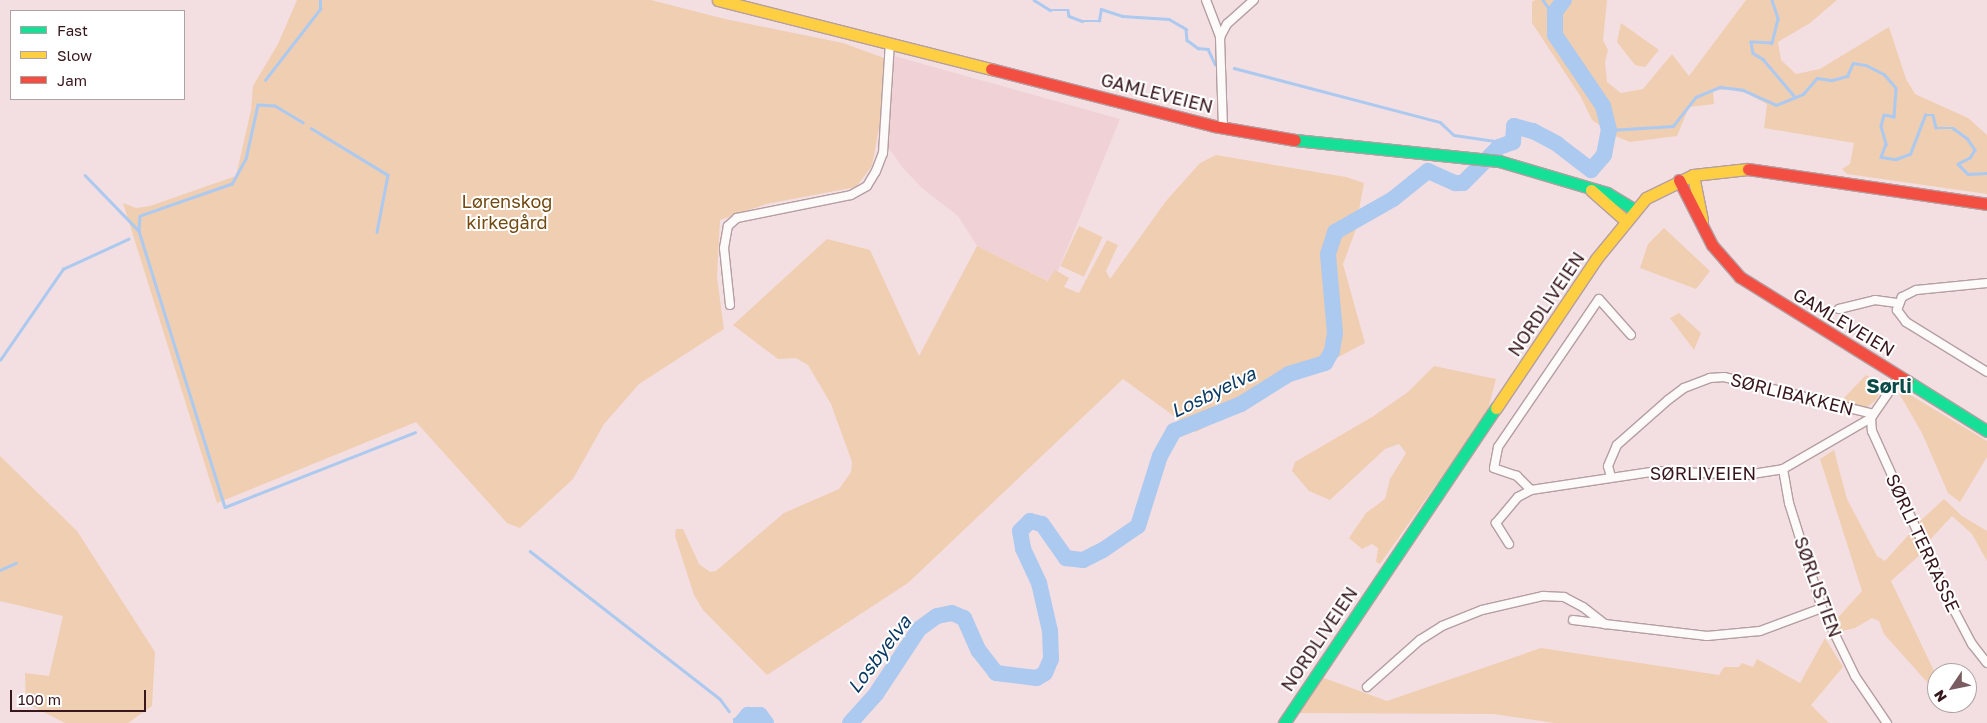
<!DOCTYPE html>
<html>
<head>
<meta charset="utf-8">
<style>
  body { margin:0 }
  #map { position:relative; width:1987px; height:723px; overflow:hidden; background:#f3dfe1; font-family:"Golos Text",sans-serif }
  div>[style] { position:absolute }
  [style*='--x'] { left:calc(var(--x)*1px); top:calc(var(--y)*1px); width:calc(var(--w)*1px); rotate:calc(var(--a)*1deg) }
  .built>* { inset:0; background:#f0d1d5 }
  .green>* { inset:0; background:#f0ceb2; transform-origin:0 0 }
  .stream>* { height:2.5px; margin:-1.25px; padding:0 1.25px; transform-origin:1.25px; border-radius:1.25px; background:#acc9f0 }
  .river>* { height:16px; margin:-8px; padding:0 8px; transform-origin:8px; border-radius:8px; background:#acc9f0 }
  .roads { filter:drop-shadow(1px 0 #b59ea1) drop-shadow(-1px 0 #b59ea1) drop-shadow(0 1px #b59ea1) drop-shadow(0 -1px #b59ea1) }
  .street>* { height:8px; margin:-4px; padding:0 4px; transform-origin:4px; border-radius:4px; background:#fdfafa }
  .fast>* { height:11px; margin:-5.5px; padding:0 5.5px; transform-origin:5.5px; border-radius:5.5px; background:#16e098 }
  .slow>* { height:11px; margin:-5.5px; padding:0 5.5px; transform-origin:5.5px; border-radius:5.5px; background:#ffcf43 }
  .jam>* { height:11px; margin:-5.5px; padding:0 5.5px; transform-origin:5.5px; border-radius:5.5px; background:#f24e42 }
  span { translate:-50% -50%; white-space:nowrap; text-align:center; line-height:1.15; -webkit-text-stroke:4px #fff; paint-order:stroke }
  .street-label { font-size:18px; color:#37171d }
  .park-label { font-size:18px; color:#724910 }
  .water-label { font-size:19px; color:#0b3a64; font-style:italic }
  .quarter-label { font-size:20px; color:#0a4a47; font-weight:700 }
  .legend { position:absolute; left:10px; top:10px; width:175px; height:90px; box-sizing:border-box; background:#fff; border:1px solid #afa2a5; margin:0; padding:6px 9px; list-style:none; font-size:15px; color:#37171d }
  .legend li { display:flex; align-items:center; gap:10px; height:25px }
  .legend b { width:25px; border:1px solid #afa2a5 }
  .north { position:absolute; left:1927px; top:663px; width:50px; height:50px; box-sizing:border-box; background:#fff; border:1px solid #afa2a5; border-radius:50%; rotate:236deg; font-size:14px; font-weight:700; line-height:20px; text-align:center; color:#37171d }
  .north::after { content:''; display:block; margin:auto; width:18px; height:22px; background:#795d62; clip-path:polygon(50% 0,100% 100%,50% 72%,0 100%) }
  .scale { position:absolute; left:10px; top:690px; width:136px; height:22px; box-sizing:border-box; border:2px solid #37171d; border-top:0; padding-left:6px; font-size:15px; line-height:18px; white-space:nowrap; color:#37171d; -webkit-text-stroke:4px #fff; paint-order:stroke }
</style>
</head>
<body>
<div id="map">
  <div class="built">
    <div style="clip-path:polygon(894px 56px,1120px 119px,1053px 283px,977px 246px,958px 216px,922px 188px,903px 168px,888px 147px)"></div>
  </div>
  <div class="green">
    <div style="clip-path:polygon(297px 0,651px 0,725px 19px,843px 43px,884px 58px,880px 122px,872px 166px,856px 187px,766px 204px,720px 220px,717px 277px,724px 329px,639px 384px,604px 424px,573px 479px,520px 528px,507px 523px,416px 422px,217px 503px,123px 203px,136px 208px,150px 206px,236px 176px,251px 110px,253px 86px,278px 44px)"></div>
    <div style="clip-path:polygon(1535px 0,1607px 0,1603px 40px,1608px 50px,1605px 62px,1607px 82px,1621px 93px,1643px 89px,1672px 54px,1689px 76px,1746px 0,1837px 0,1810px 23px,1778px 42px,1781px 60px,1796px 74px,1820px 69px,1889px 27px,1906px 79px,1915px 94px,1968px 118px,1987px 135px,1987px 194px,1847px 174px,1842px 169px,1850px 164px,1854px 143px,1764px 128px,1767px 104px,1746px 93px,1727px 89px,1713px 91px,1714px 104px,1689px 107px,1677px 136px,1630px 142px,1615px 136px,1592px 120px,1581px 97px,1532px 23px,1532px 2px)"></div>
    <div style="clip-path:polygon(1621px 23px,1659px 50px,1645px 67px,1635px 65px,1617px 42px)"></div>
    <div style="clip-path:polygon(1216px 155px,1346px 177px,1364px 183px,1355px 232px,1343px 264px,1365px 343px,1196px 432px,1123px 379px,908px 583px,767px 675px,703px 610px,694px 595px,675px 536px,676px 529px,683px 529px,699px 564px,710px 572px,716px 571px,784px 513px,839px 489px,851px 472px,852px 462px,831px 404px,808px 365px,796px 358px,778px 359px,733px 325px,827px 239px,870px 250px,919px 356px,977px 246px,1048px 281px,1055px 270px,1069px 278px,1064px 287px,1079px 293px,1107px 240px,1118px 245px,1106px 271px,1110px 279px,1166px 201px,1200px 163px)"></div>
    <div style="left:1079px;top:226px;width:26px;height:44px;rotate:25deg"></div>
    <div style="clip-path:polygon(1664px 228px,1710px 271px,1696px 289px,1640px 268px,1648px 244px)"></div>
    <div style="clip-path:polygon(1679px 313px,1701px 333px,1694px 350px,1670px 318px)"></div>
    <div style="clip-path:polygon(1434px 366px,1496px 379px,1487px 413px,1380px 564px,1376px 562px,1378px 548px,1372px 544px,1362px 549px,1349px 538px,1366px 513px,1385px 499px,1390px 479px,1406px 453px,1399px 444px,1385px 449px,1330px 500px,1309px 491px,1292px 471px,1295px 462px,1372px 417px,1408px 392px)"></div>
    <div style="clip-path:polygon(1866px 375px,1884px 385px,1876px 400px,1865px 409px,1841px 401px)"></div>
    <div style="clip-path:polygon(1902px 390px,1987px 441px,1987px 457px,1960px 502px,1948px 493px,1922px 433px,1900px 395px)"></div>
    <div style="clip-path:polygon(1834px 450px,1847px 499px,1877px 556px,1885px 561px,1913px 530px,1922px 553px,1891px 581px,1937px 677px,1935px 691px,1884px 634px,1879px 621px,1872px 618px,1855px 628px,1839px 632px,1834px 622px,1862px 591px,1820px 459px)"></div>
    <div style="clip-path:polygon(0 456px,77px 531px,155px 652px,152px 706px,128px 723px,65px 723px,26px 703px,25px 673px,49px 676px,63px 616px,0 601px)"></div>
    <div style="clip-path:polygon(1944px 499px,1962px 516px,1987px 531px,1987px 561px,1972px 534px,1952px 516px,1927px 543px,1918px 523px)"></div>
    <div style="clip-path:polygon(1825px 638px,1843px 667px,1811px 705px,1829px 723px,1555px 723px,1493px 714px,1290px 713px,1316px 675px,1387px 701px,1541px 648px,1719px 675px,1724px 667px,1739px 667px,1742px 663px,1753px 667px,1757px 659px,1800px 683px)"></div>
  </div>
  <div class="stream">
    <div style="--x:1034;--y:0;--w:19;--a:32"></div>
    <div style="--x:1050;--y:10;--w:18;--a:0"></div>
    <div style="--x:1068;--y:10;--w:6;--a:81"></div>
    <div style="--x:1069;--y:16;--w:14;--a:21"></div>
    <div style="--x:1082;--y:21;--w:17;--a:0"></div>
    <div style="--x:1099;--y:21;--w:12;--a:-81"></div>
    <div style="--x:1101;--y:9;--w:22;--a:18"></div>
    <div style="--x:1122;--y:16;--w:47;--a:3.7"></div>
    <div style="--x:1169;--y:19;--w:20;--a:30"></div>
    <div style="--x:1186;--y:29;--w:11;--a:85"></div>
    <div style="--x:1187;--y:40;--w:14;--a:36"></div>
    <div style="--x:1198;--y:48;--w:10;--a:6"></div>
    <div style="--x:1208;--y:49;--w:17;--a:65"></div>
    <div style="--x:1543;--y:0;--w:21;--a:55"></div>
    <div style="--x:1772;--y:0;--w:20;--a:72"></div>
    <div style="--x:1778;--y:19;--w:25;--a:104"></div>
    <div style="--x:1772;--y:43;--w:21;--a:-177"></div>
    <div style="--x:1751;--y:42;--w:11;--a:80"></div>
    <div style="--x:1753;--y:53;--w:12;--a:31"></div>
    <div style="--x:1763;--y:59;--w:50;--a:49.9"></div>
    <div style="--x:1234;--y:68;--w:213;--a:14.7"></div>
    <div style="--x:1440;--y:122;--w:19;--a:43"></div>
    <div style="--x:1454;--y:135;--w:41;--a:8.3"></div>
    <div style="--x:1495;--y:141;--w:7;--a:56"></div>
    <div style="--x:265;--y:80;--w:90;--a:-52.2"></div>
    <div style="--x:320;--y:9;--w:9;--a:-90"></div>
    <div style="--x:303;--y:123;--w:33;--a:-149"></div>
    <div style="--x:275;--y:106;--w:17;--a:-177"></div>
    <div style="--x:258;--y:105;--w:55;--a:102.5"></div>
    <div style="--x:246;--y:159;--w:29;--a:119"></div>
    <div style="--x:232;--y:184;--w:97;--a:160.8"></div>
    <div style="--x:140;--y:216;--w:15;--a:94"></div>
    <div style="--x:139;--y:231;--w:289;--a:72.7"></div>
    <div style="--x:225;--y:507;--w:204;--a:-21.5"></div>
    <div style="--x:311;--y:128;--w:90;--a:31.4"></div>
    <div style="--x:388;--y:175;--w:58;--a:100.9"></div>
    <div style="--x:1609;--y:130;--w:64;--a:-3.6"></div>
    <div style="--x:1673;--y:126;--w:37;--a:-52"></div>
    <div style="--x:1696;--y:97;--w:26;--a:-23"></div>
    <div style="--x:1720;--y:87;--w:23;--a:7"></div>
    <div style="--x:1743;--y:90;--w:36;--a:24"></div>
    <div style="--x:1776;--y:105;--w:29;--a:-22"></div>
    <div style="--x:1803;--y:94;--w:21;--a:-49"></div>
    <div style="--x:1817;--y:78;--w:15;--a:8"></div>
    <div style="--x:1832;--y:80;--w:16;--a:-15"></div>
    <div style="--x:1847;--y:76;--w:14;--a:-65"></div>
    <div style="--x:1853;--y:63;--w:13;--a:9"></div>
    <div style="--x:1866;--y:65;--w:20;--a:27"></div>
    <div style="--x:1884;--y:74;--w:18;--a:49"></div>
    <div style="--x:1896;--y:88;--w:29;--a:94"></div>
    <div style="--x:1894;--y:117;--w:10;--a:-169"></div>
    <div style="--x:1884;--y:115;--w:11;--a:105"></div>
    <div style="--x:1881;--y:126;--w:19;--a:74"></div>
    <div style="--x:1886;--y:144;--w:14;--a:111"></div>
    <div style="--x:1881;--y:157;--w:15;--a:8"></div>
    <div style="--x:1896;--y:159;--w:15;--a:-20"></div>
    <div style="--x:1910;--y:154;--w:42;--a:-69"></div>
    <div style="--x:1925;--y:115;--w:8;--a:0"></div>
    <div style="--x:1933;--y:115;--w:13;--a:77"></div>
    <div style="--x:1936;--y:128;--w:17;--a:0"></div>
    <div style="--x:1953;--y:128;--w:17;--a:36"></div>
    <div style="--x:1967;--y:138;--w:14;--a:56"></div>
    <div style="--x:1975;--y:150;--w:9;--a:122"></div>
    <div style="--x:1970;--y:158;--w:13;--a:153"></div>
    <div style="--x:1958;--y:164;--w:14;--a:45"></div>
    <div style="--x:1968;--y:174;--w:19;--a:-3"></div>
    <div style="--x:85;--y:175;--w:78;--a:46"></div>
    <div style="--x:0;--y:360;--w:111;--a:-55.3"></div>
    <div style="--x:63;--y:269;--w:72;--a:-24.8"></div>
    <div style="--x:530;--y:551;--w:241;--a:37.9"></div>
    <div style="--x:720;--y:699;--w:15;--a:53"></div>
    <div style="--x:0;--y:570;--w:17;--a:-24"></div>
    <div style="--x:734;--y:719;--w:6;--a:45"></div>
  </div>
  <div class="river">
    <div style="--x:741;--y:723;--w:11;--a:-49"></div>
    <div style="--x:748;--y:715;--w:12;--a:0"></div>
    <div style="--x:760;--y:715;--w:10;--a:53"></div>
    <div style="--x:850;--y:723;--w:39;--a:-48"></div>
    <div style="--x:876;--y:694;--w:78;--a:-56.5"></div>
    <div style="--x:919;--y:629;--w:22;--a:-36"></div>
    <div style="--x:937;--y:616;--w:15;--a:-11"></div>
    <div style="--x:952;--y:613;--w:13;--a:23"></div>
    <div style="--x:964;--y:618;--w:36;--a:66"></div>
    <div style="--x:979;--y:651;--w:28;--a:52"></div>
    <div style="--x:996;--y:673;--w:41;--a:7"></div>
    <div style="--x:1037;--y:678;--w:9;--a:-32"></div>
    <div style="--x:1045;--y:673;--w:15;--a:-67"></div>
    <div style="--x:1051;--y:659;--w:28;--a:-92"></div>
    <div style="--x:1050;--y:631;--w:49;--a:-102.9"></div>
    <div style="--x:1039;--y:583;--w:38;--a:-115"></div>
    <div style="--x:1023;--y:548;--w:17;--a:-100"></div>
    <div style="--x:1020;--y:531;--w:14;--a:-45"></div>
    <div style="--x:1030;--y:521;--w:12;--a:14"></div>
    <div style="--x:1042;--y:524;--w:42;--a:54.8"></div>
    <div style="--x:1066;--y:558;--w:17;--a:7"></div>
    <div style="--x:1083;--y:560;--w:22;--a:-27"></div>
    <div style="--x:1103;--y:550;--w:42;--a:-34.4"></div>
    <div style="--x:1138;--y:526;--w:73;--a:-72.6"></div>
    <div style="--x:1160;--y:456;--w:29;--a:-61"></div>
    <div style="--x:1174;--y:431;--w:72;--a:-21.9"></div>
    <div style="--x:1241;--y:404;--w:57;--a:-32"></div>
    <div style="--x:1289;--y:374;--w:38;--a:-17"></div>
    <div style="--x:1325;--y:363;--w:14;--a:-60"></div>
    <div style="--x:1332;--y:351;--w:18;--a:-81"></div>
    <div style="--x:1335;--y:333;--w:79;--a:-95.1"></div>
    <div style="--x:1328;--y:254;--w:23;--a:-72"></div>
    <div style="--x:1335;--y:232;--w:67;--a:-29.6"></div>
    <div style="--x:1393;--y:199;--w:45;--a:-38.7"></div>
    <div style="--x:1428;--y:171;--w:30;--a:24"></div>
    <div style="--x:1455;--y:183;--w:8;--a:0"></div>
    <div style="--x:1463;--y:183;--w:51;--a:-45"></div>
    <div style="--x:1499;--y:147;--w:15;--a:-20"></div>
    <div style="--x:1513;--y:142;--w:16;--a:-86"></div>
    <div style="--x:1514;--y:126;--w:20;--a:15"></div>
    <div style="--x:1533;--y:131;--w:27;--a:28"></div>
    <div style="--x:1557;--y:144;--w:43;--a:37.4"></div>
    <div style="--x:1591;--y:170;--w:20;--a:-49"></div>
    <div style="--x:1604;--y:155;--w:25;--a:-79"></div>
    <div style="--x:1609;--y:130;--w:25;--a:-104"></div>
    <div style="--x:1603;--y:106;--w:86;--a:-124.1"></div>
    <div style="--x:1555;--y:35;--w:23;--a:-90"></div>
    <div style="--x:1555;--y:12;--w:15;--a:-53"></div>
  </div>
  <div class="roads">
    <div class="street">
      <div style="--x:1206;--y:0;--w:40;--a:69"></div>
      <div style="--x:1223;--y:128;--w:91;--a:-91.9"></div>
      <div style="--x:1220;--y:37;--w:15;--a:-62"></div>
      <div style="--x:1227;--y:24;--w:36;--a:-42"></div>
      <div style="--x:1987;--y:283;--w:71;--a:174.4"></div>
      <div style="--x:1916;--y:290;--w:16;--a:153"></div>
      <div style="--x:1902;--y:297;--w:14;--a:111"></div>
      <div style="--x:1897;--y:310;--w:15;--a:53"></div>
      <div style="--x:1906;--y:322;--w:95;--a:31.7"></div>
      <div style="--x:730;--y:305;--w:57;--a:-96"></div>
      <div style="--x:724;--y:248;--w:22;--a:-80"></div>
      <div style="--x:728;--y:226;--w:12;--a:-42"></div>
      <div style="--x:737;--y:218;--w:116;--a:-11.4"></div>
      <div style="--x:851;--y:195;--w:18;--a:-29"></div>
      <div style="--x:867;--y:186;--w:17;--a:-59"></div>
      <div style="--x:876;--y:171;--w:19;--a:-69"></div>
      <div style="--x:883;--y:153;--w:110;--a:-86.4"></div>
      <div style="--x:1839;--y:309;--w:37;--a:-14"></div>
      <div style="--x:1875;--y:300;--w:22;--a:8"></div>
      <div style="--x:1871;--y:418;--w:13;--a:86"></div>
      <div style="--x:1872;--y:431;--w:178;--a:65.7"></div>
      <div style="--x:1945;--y:593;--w:58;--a:62.1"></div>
      <div style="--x:1972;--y:644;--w:24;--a:52"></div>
      <div style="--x:1783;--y:469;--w:35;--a:80"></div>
      <div style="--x:1789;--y:503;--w:110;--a:72.6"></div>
      <div style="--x:1822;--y:608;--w:76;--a:64.1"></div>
      <div style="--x:1855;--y:676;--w:57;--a:55.8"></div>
      <div style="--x:1611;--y:477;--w:11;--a:-105"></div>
      <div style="--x:1608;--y:466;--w:23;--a:-67"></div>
      <div style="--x:1617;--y:445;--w:68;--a:-41.4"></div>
      <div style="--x:1668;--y:400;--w:20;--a:-37"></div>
      <div style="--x:1684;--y:388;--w:28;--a:-21"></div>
      <div style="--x:1710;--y:378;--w:14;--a:-4"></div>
      <div style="--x:1724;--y:377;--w:154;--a:13.9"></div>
      <div style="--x:1531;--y:490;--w:20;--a:-135"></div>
      <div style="--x:1517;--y:476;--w:24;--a:-161"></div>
      <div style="--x:1494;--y:468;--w:21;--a:-79"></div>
      <div style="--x:1498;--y:447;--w:179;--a:-55.7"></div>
      <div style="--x:1599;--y:299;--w:48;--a:48.4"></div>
      <div style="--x:1509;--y:544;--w:25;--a:-122"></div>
      <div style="--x:1496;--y:523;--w:34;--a:-50"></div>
      <div style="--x:1518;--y:497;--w:15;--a:-28"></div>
      <div style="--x:1531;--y:490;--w:128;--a:-8.5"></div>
      <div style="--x:1658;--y:471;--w:88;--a:2.6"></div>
      <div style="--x:1746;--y:475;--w:37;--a:-9"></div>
      <div style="--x:1783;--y:469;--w:102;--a:-30.1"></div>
      <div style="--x:1871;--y:418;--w:51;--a:-55.4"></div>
      <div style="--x:1573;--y:620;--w:32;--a:7"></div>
      <div style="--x:1367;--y:687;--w:71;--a:-41.6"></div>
      <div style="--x:1420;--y:640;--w:26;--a:-32"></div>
      <div style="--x:1442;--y:626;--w:43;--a:-21.8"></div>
      <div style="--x:1482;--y:610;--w:63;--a:-12.9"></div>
      <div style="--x:1543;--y:596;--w:21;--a:3"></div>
      <div style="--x:1564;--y:597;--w:21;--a:28"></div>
      <div style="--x:1583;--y:607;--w:28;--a:38"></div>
      <div style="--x:1605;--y:624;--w:103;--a:6.7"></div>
      <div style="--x:1707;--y:636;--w:53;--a:-5.4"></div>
      <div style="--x:1760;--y:631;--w:66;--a:-20.4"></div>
    </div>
    <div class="fast">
      <div style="--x:1295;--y:140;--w:205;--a:5.9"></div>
      <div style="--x:1499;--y:161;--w:113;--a:16.5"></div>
      <div style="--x:1607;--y:193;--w:31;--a:31"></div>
      <div style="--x:1907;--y:381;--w:94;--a:32"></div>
      <div style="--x:1284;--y:723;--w:380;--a:-56.1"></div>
    </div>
    <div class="slow">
      <div style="--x:718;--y:0;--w:282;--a:14.2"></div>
      <div style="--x:1693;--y:175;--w:46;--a:78.7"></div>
      <div style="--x:1591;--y:190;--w:45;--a:41.4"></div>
      <div style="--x:1496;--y:408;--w:179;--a:-56.1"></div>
      <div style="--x:1596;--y:259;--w:79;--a:-50.7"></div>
      <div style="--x:1646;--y:198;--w:52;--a:-26.1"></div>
      <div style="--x:1693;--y:175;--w:55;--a:-6.2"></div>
    </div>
    <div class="jam">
      <div style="--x:991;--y:69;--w:230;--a:14.3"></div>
      <div style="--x:1214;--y:126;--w:82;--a:9.8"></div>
      <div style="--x:1748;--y:169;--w:242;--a:8.3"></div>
      <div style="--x:1679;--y:180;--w:73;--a:63.1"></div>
      <div style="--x:1712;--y:245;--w:43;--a:48.8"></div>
      <div style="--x:1740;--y:277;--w:197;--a:31.9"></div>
    </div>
  </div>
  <div class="street-label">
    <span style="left:1157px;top:93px;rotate:14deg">GAMLEVEIEN</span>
    <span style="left:1546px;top:304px;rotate:-56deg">NORDLIVEIEN</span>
    <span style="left:1844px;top:322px;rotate:31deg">GAMLEVEIEN</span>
    <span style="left:1792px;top:394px;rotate:14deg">SØRLIBAKKEN</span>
    <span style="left:1703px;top:473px">SØRLIVEIEN</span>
    <span style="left:1923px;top:543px;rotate:65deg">SØRLI TERRASSE</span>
    <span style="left:1818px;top:587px;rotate:70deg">SØRLISTIEN</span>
    <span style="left:1319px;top:639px;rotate:-56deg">NORDLIVEIEN</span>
  </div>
  <div class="park-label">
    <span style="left:507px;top:212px">Lørenskog<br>kirkegård</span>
  </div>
  <div class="water-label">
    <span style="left:1213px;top:392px;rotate:-26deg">Losbyelva</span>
    <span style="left:879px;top:654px;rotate:-53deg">Losbyelva</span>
  </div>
  <div class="quarter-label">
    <span style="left:1889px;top:385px">Sørli</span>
  </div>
  <ul class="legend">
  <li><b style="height:6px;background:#16e098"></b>Fast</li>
  <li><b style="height:6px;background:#ffcf43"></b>Slow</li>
  <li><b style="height:6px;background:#f24e42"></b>Jam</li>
  </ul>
  <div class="north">N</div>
  <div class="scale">100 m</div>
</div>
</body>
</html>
